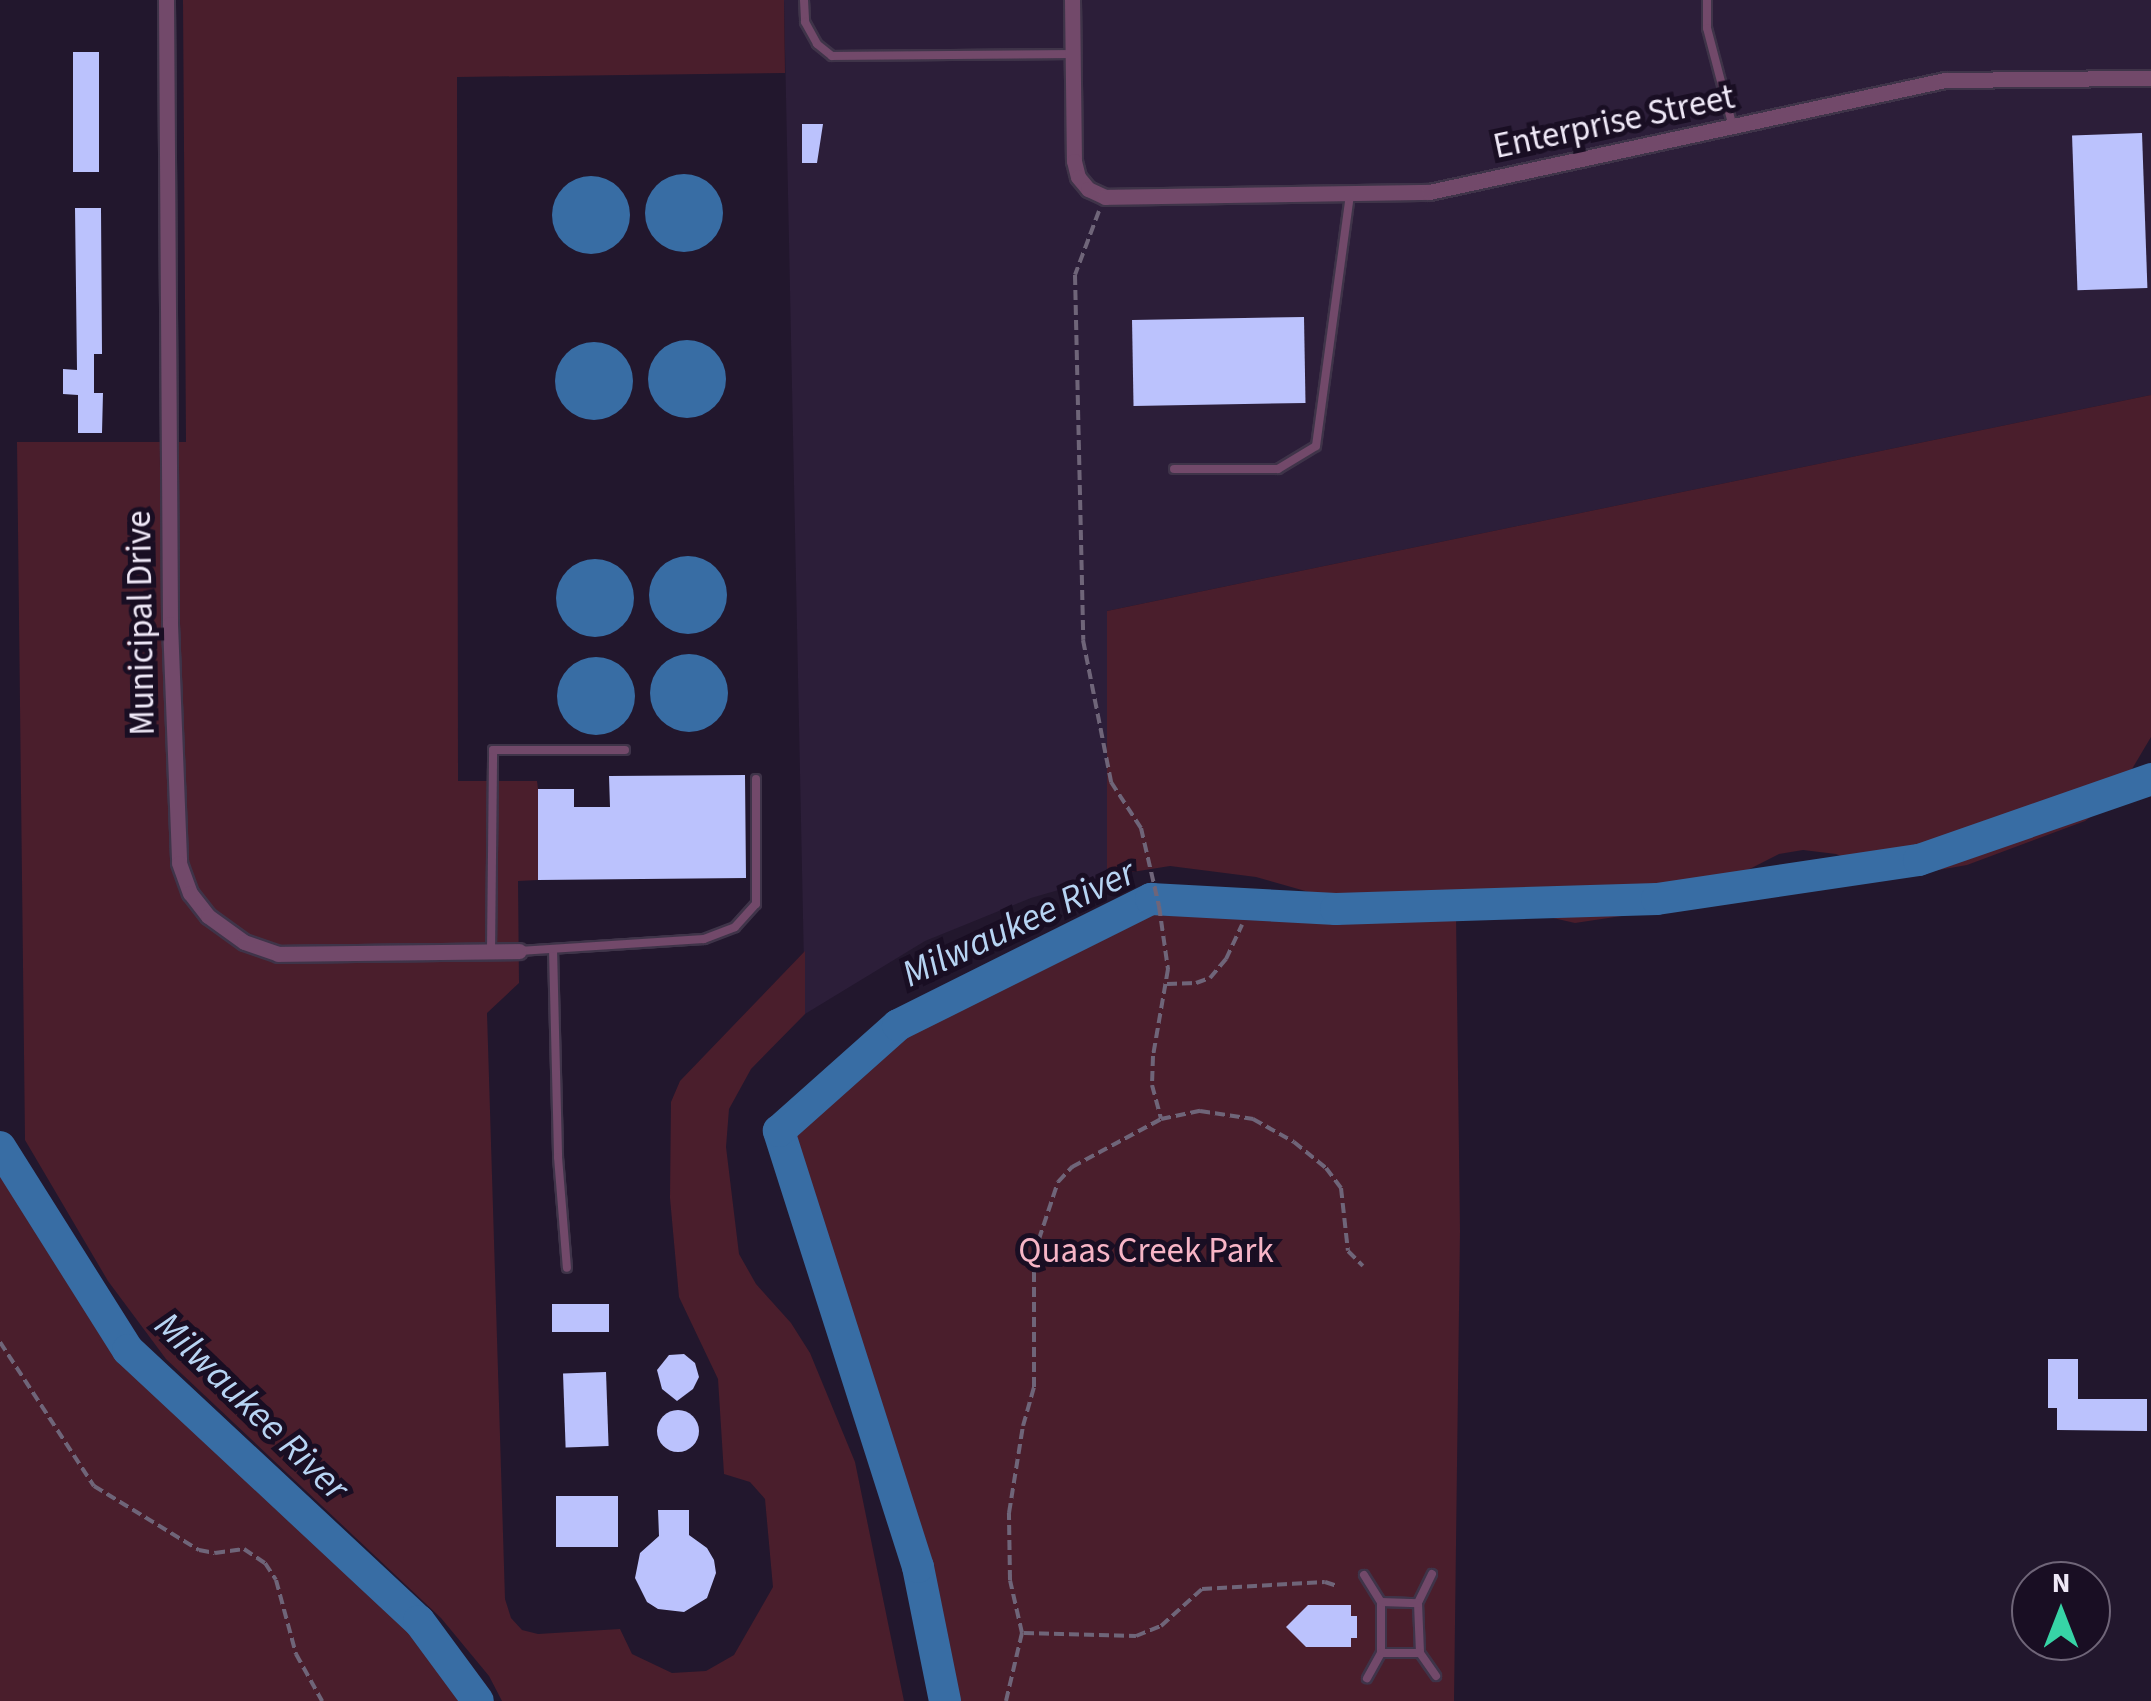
<!DOCTYPE html>
<html>
<head>
<meta charset="utf-8">
<style>
  body { margin:0 }
  #map { position:relative; width:2151px; height:1701px; overflow:hidden; background:#22172d; font-family:"Source Sans 3",sans-serif }
  div>[style] { position:absolute }
  [style*='--x'] { left:calc(var(--x)*1px); top:calc(var(--y)*1px); width:calc(var(--w)*1px); rotate:calc(var(--a)*1deg) }
  .built>* { inset:0; background:#2c1e39 }
  .green>* { inset:0; background:#4a1e2c }
  .water>* { inset:0; background:#386da4 }
  .round { border-radius:50% }
  .river>* { height:32px; margin:-16px; padding:0 16px; transform-origin:16px; border-radius:16px; background:#386da4 }
  .building>* { inset:0; background:#bbc2fd; transform-origin:0 0 }
  .path>* { height:4px; margin-top:-2px; transform-origin:0; background:repeating-linear-gradient(90deg,#6f6579 0 10px,transparent 0 15px) }
  .roads { filter:drop-shadow(2px 0 #3f3449) drop-shadow(-2px 0 #3f3449) drop-shadow(0 2px #3f3449) drop-shadow(0 -2px #3f3449) }
  .service>* { height:8px; margin:-4px; padding:0 4px; transform-origin:4px; border-radius:4px; background:#72496a }
  .minor>* { height:15px; margin:-7.5px; padding:0 7.5px; transform-origin:7.5px; border-radius:7.5px; background:#72496a }
  span { translate:-50% -50%; white-space:nowrap; text-align:center; line-height:1.15; -webkit-text-stroke:10px #190e23; paint-order:stroke }
  .street-label { font-size:35px; color:#efe8f7 }
  .park-label { font-size:35px; color:#f8b5c6 }
  .water-label { font-size:38px; color:#b7d4f3; font-style:italic }
  .north { position:absolute; left:2011px; top:1561px; width:100px; height:100px; box-sizing:border-box; background:#190e23; border:2px solid #6f6578; border-radius:50%; rotate:0deg; font-size:28px; font-weight:700; line-height:40px; text-align:center; color:#efe8f7 }
  .north::after { content:''; display:block; margin:auto; width:35px; height:45px; background:#37d4a6; clip-path:polygon(50% 0,100% 100%,50% 72%,0 100%) }
</style>
</head>
<body>
<div id="map">
  <div class="built">
    <div style="clip-path:polygon(784px 0,2151px 0,2151px 395px,1107px 611px,1107px 876px,1031px 898px,925px 941px,805px 1014px)"></div>
  </div>
  <div class="green">
    <div style="clip-path:polygon(183px 0,784px 0,785px 73px,457px 77px,458px 781px,537px 781px,538px 789px,538px 880px,518px 881px,519px 983px,487px 1013px,505px 1599px,511px 1618px,522px 1630px,538px 1634px,620px 1629px,632px 1654px,672px 1673px,706px 1671px,734px 1655px,773px 1587px,765px 1499px,750px 1482px,724px 1474px,718px 1379px,679px 1297px,670px 1198px,671px 1102px,680px 1081px,805px 951px,805px 1014px,751px 1069px,729px 1109px,726px 1147px,739px 1254px,756px 1284px,791px 1323px,810px 1353px,855px 1462px,904px 1701px,502px 1701px,489px 1676px,441px 1618px,166px 1359px,108px 1281px,25px 1140px,17px 442px,186px 442px)"></div>
    <div style="clip-path:polygon(2151px 395px,2151px 737px,2113px 801px,2085px 821px,1967px 865px,1916px 874px,1880px 872px,1836px 854px,1803px 850px,1779px 854px,1728px 880px,1635px 914px,1575px 923px,1531px 913px,1456px 914px,1460px 1231px,1454px 1701px,945px 1701px,918px 1567px,779px 1131px,898px 1025px,1151px 899px,1344px 902px,1256px 877px,1170px 866px,1107px 876px,1107px 611px)"></div>
    <div style="clip-path:polygon(0 1147px,128px 1350px,419px 1621px,478px 1701px,0 1701px)"></div>
  </div>
  <div class="water">
    <div class="round" style="left:645px;top:174px;width:78px;height:78px"></div>
    <div class="round" style="left:552px;top:176px;width:78px;height:78px"></div>
    <div class="round" style="left:648px;top:340px;width:78px;height:78px"></div>
    <div class="round" style="left:555px;top:342px;width:78px;height:78px"></div>
    <div class="round" style="left:649px;top:556px;width:78px;height:78px"></div>
    <div class="round" style="left:556px;top:559px;width:78px;height:78px"></div>
    <div class="round" style="left:650px;top:654px;width:78px;height:78px"></div>
    <div class="round" style="left:557px;top:657px;width:78px;height:78px"></div>
  </div>
  <div class="river">
    <div style="--x:0;--y:1147;--w:240;--a:57.8"></div>
    <div style="--x:128;--y:1350;--w:398;--a:43"></div>
    <div style="--x:419;--y:1621;--w:99;--a:53.6"></div>
    <div style="--x:945;--y:1701;--w:137;--a:-101.4"></div>
    <div style="--x:918;--y:1567;--w:458;--a:-107.7"></div>
    <div style="--x:779;--y:1131;--w:159;--a:-41.7"></div>
    <div style="--x:898;--y:1025;--w:283;--a:-26.5"></div>
    <div style="--x:1151;--y:899;--w:185;--a:3.1"></div>
    <div style="--x:1336;--y:909;--w:321;--a:-1.8"></div>
    <div style="--x:1657;--y:899;--w:265;--a:-8.5"></div>
    <div style="--x:1919;--y:860;--w:246;--a:-19.2"></div>
  </div>
  <div class="building">
    <div style="left:73px;top:52px;width:26px;height:120px"></div>
    <div style="clip-path:polygon(802px 124px,823px 124px,817px 163px,802px 163px)"></div>
    <div style="left:2142px;top:133px;width:155px;height:70px;rotate:88deg"></div>
    <div style="clip-path:polygon(75px 208px,101px 208px,102px 354px,94px 354px,94px 393px,103px 393px,102px 433px,78px 433px,78px 395px,63px 394px,63px 369px,77px 370px)"></div>
    <div style="left:1304px;top:317px;width:86px;height:172px;rotate:89deg"></div>
    <div style="clip-path:polygon(745px 775px,746px 878px,538px 880px,538px 789px,574px 789px,574px 807px,610px 807px,609px 776px)"></div>
    <div style="left:609px;top:1304px;width:28px;height:57px;rotate:90deg"></div>
    <div style="clip-path:polygon(684px 1354px,695px 1363px,699px 1377px,693px 1389px,677px 1401px,662px 1389px,657px 1370px,669px 1355px)"></div>
    <div style="clip-path:polygon(2048px 1359px,2078px 1359px,2078px 1399px,2147px 1399px,2147px 1431px,2057px 1430px,2057px 1408px,2048px 1408px)"></div>
    <div style="left:606px;top:1372px;width:74px;height:43px;rotate:88deg"></div>
    <div class="round" style="left:657px;top:1410px;width:42px;height:42px"></div>
    <div style="left:556px;top:1496px;width:62px;height:51px"></div>
    <div style="clip-path:polygon(658px 1510px,689px 1510px,689px 1535px,707px 1548px,714px 1560px,716px 1573px,707px 1598px,684px 1612px,658px 1609px,647px 1602px,635px 1578px,640px 1553px,659px 1536px)"></div>
    <div style="clip-path:polygon(1308px 1605px,1351px 1605px,1351px 1616px,1357px 1616px,1357px 1638px,1351px 1638px,1351px 1647px,1306px 1647px,1286px 1627px)"></div>
  </div>
  <div class="path">
    <div style="--x:1099;--y:211;--w:68;--a:110.6"></div>
    <div style="--x:1075;--y:275;--w:365;--a:88.7"></div>
    <div style="--x:1083;--y:640;--w:145;--a:78.8"></div>
    <div style="--x:1111;--y:782;--w:55;--a:56.9"></div>
    <div style="--x:1141;--y:828;--w:80;--a:77"></div>
    <div style="--x:1159;--y:906;--w:64;--a:81.9"></div>
    <div style="--x:1168;--y:969;--w:88;--a:99.8"></div>
    <div style="--x:1153;--y:1056;--w:29;--a:92"></div>
    <div style="--x:1152;--y:1085;--w:35;--a:75"></div>
    <div style="--x:1167;--y:984;--w:29;--a:-2"></div>
    <div style="--x:1196;--y:983;--w:15;--a:-20"></div>
    <div style="--x:1210;--y:978;--w:25;--a:-50"></div>
    <div style="--x:1226;--y:959;--w:38;--a:-65"></div>
    <div style="--x:0;--y:1342;--w:172;--a:56.9"></div>
    <div style="--x:94;--y:1486;--w:123;--a:31.4"></div>
    <div style="--x:199;--y:1550;--w:16;--a:11"></div>
    <div style="--x:215;--y:1553;--w:29;--a:-8"></div>
    <div style="--x:244;--y:1549;--w:25;--a:34"></div>
    <div style="--x:265;--y:1563;--w:20;--a:57"></div>
    <div style="--x:276;--y:1580;--w:77;--a:74.9"></div>
    <div style="--x:296;--y:1654;--w:54;--a:61"></div>
    <div style="--x:1024;--y:1633;--w:112;--a:1.5"></div>
    <div style="--x:1136;--y:1636;--w:27;--a:-22"></div>
    <div style="--x:1161;--y:1626;--w:55;--a:-42.1"></div>
    <div style="--x:1202;--y:1589;--w:123;--a:-3.3"></div>
    <div style="--x:1325;--y:1582;--w:13;--a:18"></div>
    <div style="--x:1006;--y:1701;--w:70;--a:-76.8"></div>
    <div style="--x:1022;--y:1633;--w:54;--a:-102.8"></div>
    <div style="--x:1010;--y:1580;--w:67;--a:-90.9"></div>
    <div style="--x:1009;--y:1513;--w:88;--a:-80.9"></div>
    <div style="--x:1023;--y:1426;--w:41;--a:-74.2"></div>
    <div style="--x:1034;--y:1387;--w:133;--a:-90"></div>
    <div style="--x:1034;--y:1254;--w:76;--a:-71.6"></div>
    <div style="--x:1058;--y:1182;--w:21;--a:-47"></div>
    <div style="--x:1072;--y:1167;--w:101;--a:-28.3"></div>
    <div style="--x:1161;--y:1119;--w:40;--a:-12"></div>
    <div style="--x:1200;--y:1111;--w:54;--a:8.6"></div>
    <div style="--x:1253;--y:1119;--w:47;--a:29.3"></div>
    <div style="--x:1294;--y:1142;--w:41;--a:39.1"></div>
    <div style="--x:1326;--y:1168;--w:25;--a:53"></div>
    <div style="--x:1341;--y:1188;--w:63;--a:83.7"></div>
    <div style="--x:1348;--y:1251;--w:21;--a:45"></div>
  </div>
  <div class="roads">
    <div class="service">
      <div style="--x:804;--y:0;--w:22;--a:87"></div>
      <div style="--x:805;--y:22;--w:25;--a:61"></div>
      <div style="--x:817;--y:44;--w:19;--a:39"></div>
      <div style="--x:832;--y:56;--w:239;--a:-0.5"></div>
      <div style="--x:1707;--y:0;--w:28;--a:90"></div>
      <div style="--x:1707;--y:28;--w:102;--a:75.3"></div>
      <div style="--x:1174;--y:469;--w:104;--a:0"></div>
      <div style="--x:1278;--y:469;--w:44;--a:-31.2"></div>
      <div style="--x:1316;--y:446;--w:255;--a:-82.3"></div>
      <div style="--x:553;--y:949;--w:208;--a:88.6"></div>
      <div style="--x:558;--y:1157;--w:111;--a:85.4"></div>
      <div style="--x:491;--y:951;--w:201;--a:-89.4"></div>
      <div style="--x:493;--y:750;--w:132;--a:0"></div>
      <div style="--x:519;--y:951;--w:185;--a:-3.7"></div>
      <div style="--x:704;--y:939;--w:33;--a:-21"></div>
      <div style="--x:735;--y:927;--w:31;--a:-48"></div>
      <div style="--x:756;--y:904;--w:125;--a:-90"></div>
      <div style="--x:1432;--y:1574;--w:32;--a:116"></div>
      <div style="--x:1418;--y:1603;--w:50;--a:87.7"></div>
      <div style="--x:1420;--y:1653;--w:28;--a:55"></div>
      <div style="--x:1364;--y:1575;--w:32;--a:58"></div>
      <div style="--x:1381;--y:1602;--w:51;--a:90"></div>
      <div style="--x:1381;--y:1653;--w:29;--a:119"></div>
      <div style="--x:1381;--y:1602;--w:37;--a:2"></div>
      <div style="--x:1381;--y:1653;--w:39;--a:0"></div>
    </div>
    <div class="minor">
      <div style="--x:166;--y:0;--w:624;--a:89.63"></div>
      <div style="--x:170;--y:624;--w:239;--a:87.8"></div>
      <div style="--x:179;--y:863;--w:32;--a:70"></div>
      <div style="--x:190;--y:893;--w:29;--a:52"></div>
      <div style="--x:208;--y:916;--w:44;--a:35.8"></div>
      <div style="--x:244;--y:942;--w:36;--a:19"></div>
      <div style="--x:278;--y:954;--w:241;--a:-0.7"></div>
      <div style="--x:1072;--y:0;--w:161;--a:89.3"></div>
      <div style="--x:1074;--y:161;--w:16;--a:76"></div>
      <div style="--x:1078;--y:177;--w:16;--a:50"></div>
      <div style="--x:1088;--y:189;--w:19;--a:25"></div>
      <div style="--x:1105;--y:197;--w:324;--a:-0.9"></div>
      <div style="--x:1429;--y:192;--w:528;--a:-12.25"></div>
      <div style="--x:1945;--y:80;--w:206;--a:-0.6"></div>
    </div>
  </div>
  <div class="street-label">
    <span style="left:1614px;top:122px;rotate:-12deg">Enterprise Street</span>
    <span style="left:141px;top:623px;rotate:-91deg">Municipal Drive</span>
  </div>
  <div class="park-label">
    <span style="left:1146px;top:1251px">Quaas Creek Park</span>
  </div>
  <div class="water-label">
    <span style="left:1019px;top:924px;rotate:-25deg">Milwaukee River</span>
    <span style="left:251px;top:1407px;rotate:44deg">Milwaukee River</span>
  </div>
  <div class="north">N</div>
</div>
</body>
</html>
